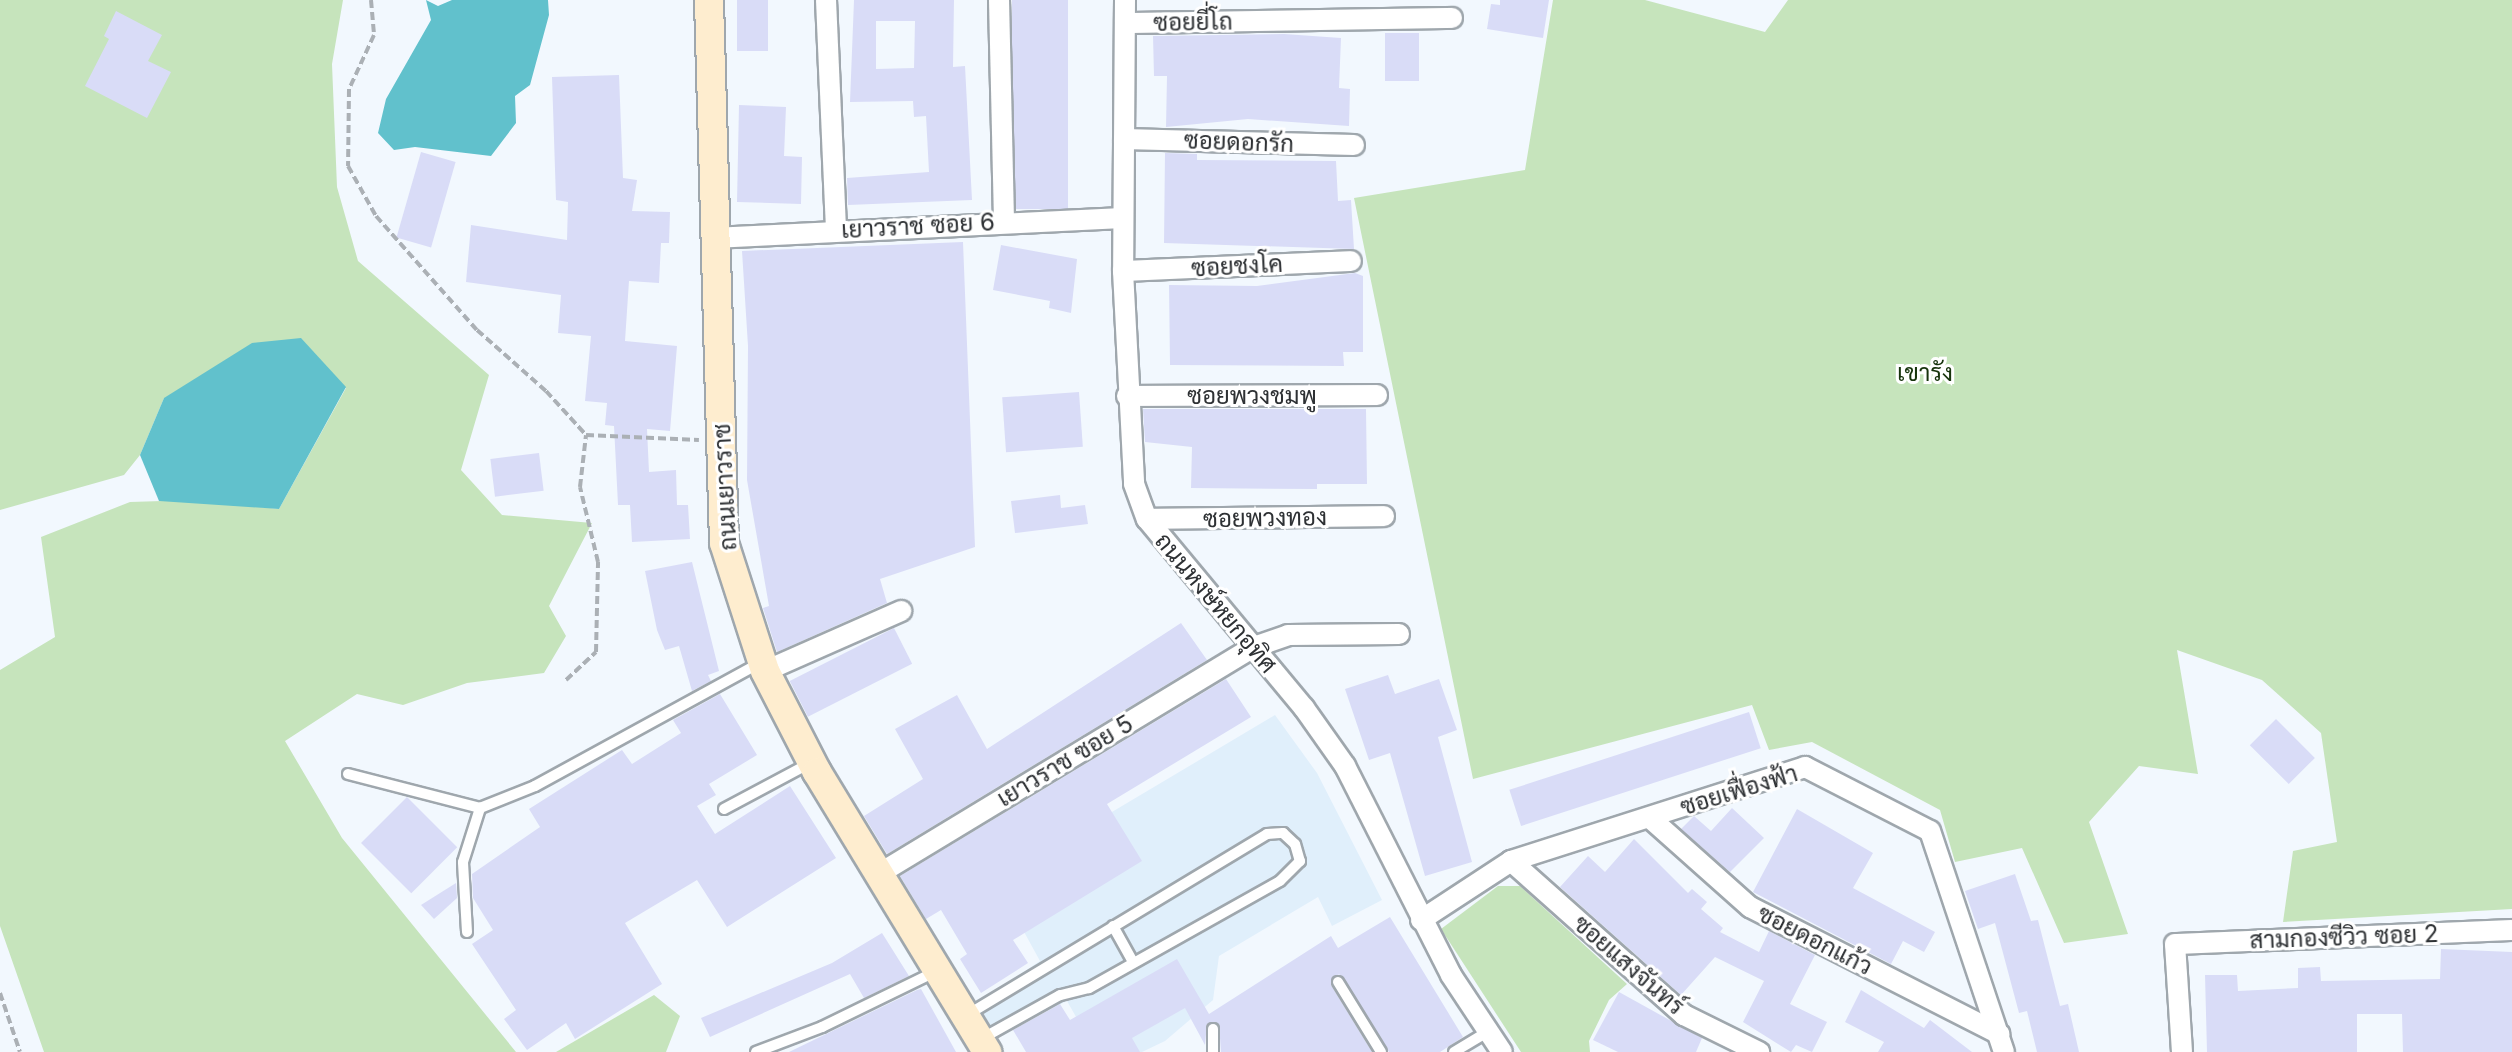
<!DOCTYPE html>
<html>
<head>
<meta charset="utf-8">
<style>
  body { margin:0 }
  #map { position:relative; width:2512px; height:1052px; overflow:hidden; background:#f2f8fe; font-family:Inter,Sarabun,sans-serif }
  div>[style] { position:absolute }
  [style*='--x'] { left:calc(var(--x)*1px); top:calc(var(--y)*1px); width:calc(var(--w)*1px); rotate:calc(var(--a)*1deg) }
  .built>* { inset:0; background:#e0effb }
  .green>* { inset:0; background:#c6e4bc }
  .water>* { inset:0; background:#61c1cc }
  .building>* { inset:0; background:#d9dcf7; transform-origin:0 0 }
  .path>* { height:4px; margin-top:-2px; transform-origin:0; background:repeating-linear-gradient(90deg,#abb0b5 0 8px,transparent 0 12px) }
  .roads { filter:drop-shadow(2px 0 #9fa7ad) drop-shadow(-2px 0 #9fa7ad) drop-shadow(0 2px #9fa7ad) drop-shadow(0 -2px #9fa7ad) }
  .service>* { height:10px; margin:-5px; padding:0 5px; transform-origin:5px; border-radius:5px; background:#fff }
  .minor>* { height:20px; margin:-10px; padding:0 10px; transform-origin:10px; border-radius:10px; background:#fff }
  .secondary>* { height:28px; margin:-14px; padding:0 14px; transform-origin:14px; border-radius:14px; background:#feedcf }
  span { translate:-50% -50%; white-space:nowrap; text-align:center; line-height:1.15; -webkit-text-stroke:6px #fff; paint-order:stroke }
  .street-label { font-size:24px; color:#2e3134 }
  .park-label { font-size:24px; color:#17340c }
</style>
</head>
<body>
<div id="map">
  <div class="built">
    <div style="clip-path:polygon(1275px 715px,1317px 773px,1382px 900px,1332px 926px,1318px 897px,1219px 956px,1213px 1000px,1165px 1041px,1142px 1052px,1096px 1052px,1067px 1001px,996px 1035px,977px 1003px,1040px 961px,996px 881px)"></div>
  </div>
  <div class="green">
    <div style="clip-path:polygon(0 0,343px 0,332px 64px,337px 187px,358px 261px,489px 375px,461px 470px,502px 515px,592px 523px,549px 606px,566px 636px,544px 673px,467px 683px,403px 705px,357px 694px,285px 741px,342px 838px,516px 1052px,44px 1052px,0 926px,0 670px,55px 637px,41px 537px,130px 502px,194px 500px,279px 509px,346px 388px,164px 398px,140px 455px,124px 475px,0 510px)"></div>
    <div style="clip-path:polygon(1553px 0,1645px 0,1765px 32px,1788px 0,2512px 0,2512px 909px,2283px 922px,2293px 851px,2337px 842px,2321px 733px,2262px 680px,2177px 650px,2198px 774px,2139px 766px,2089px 822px,2128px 934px,2064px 943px,2022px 848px,1955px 862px,1940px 810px,1812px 742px,1769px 750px,1752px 705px,1473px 779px,1354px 198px,1525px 170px)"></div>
    <div style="clip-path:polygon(1498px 886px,1520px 886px,1627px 984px,1609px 1000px,1589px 1041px,1590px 1052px,1521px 1052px,1441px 929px)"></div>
    <div style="clip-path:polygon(654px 995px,680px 1016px,666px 1052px,556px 1052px)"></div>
  </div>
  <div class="water">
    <div style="clip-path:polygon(426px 0,438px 6px,452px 0,548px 0,549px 15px,530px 85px,515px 96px,516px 123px,491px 156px,415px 147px,394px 150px,378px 133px,386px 99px,431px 20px)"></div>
    <div style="clip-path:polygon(301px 338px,346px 387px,279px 509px,159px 501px,140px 455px,164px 398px,252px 343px)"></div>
  </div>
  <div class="building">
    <div style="left:737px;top:0;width:31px;height:51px"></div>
    <div style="clip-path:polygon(evenodd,854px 0,954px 0,953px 67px,965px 66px,972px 200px,848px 205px,847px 178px,929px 172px,926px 116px,914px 117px,913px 101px,850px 102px,854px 0,876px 21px,915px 21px,914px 68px,876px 69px,876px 21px)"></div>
    <div style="left:1012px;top:0;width:56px;height:209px"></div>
    <div style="clip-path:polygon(1500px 0,1549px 0,1543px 38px,1487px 29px,1491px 4px,1500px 5px)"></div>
    <div style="clip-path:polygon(116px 11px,162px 35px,148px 61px,171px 72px,147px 118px,85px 86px,109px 39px,104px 36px)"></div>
    <div style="left:1385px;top:33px;width:34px;height:48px"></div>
    <div style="clip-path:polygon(1284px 34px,1341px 38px,1339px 88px,1350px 89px,1349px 126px,1248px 119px,1166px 127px,1167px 76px,1154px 76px,1153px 36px)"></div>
    <div style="clip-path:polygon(619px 75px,623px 178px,637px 180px,632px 211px,670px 212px,669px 243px,661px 243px,659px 283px,629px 281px,625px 341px,677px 346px,670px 431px,647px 429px,649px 472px,676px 470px,677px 505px,688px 505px,690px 539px,632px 542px,630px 505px,618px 505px,614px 426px,605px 425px,607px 403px,585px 401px,591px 336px,558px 333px,561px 295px,466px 282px,471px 225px,567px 240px,568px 202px,556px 200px,552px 77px)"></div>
    <div style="clip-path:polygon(739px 105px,786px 107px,784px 156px,802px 157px,801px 204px,737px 202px)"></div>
    <div style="left:421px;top:152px;width:36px;height:89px;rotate:16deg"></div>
    <div style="clip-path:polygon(1165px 153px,1197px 154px,1197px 160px,1336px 161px,1338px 201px,1351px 200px,1354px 249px,1164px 243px)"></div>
    <div style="clip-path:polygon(963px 242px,975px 547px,880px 579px,887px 603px,777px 652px,763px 608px,769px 606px,747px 480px,748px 346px,742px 251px)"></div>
    <div style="clip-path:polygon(1001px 245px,1077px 259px,1071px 313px,1049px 308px,1050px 301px,993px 290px)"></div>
    <div style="clip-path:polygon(1355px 273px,1363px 276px,1363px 352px,1343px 352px,1344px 366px,1170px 365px,1169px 285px,1257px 286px)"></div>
    <div style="left:1079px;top:392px;width:55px;height:77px;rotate:86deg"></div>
    <div style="clip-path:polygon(1143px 409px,1366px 409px,1367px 484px,1317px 484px,1317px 489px,1191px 488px,1192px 447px,1145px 442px)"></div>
    <div style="left:539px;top:453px;width:38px;height:49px;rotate:83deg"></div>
    <div style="clip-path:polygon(1060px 495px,1061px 508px,1085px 505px,1088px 524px,1015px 533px,1011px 501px)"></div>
    <div style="clip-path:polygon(692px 562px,719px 671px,708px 675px,711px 681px,692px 691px,679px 646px,665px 650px,657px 630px,645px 571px)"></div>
    <div style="clip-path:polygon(1181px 623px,1207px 660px,887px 854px,864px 816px,923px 779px,895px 729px,957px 695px,987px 749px)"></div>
    <div style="left:894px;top:628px;width:40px;height:117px;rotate:63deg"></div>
    <div style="clip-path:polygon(1388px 675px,1395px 694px,1439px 679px,1457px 730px,1438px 737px,1472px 862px,1425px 876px,1390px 753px,1369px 760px,1345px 689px)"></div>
    <div style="clip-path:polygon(1226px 679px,1251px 717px,1107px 804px,1142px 861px,1013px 940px,1028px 963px,981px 993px,960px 959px,967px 954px,941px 910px,926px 919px,900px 876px)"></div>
    <div style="clip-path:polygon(720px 694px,757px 755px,709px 784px,716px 795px,697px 806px,715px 834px,790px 786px,836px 858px,727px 927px,697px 880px,625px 923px,662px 984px,575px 1039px,566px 1023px,527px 1050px,504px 1019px,516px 1010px,472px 944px,493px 930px,473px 898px,472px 874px,540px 827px,529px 809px,622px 750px,632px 764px,681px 733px,673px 720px)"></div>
    <div style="left:1749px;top:712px;width:38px;height:252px;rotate:72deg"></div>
    <div style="left:2276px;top:719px;width:55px;height:37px;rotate:45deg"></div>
    <div style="left:407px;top:797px;width:71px;height:65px;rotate:45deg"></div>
    <div style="clip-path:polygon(1732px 808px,1764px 838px,1730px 872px,1681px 829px,1694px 816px,1711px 831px)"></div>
    <div style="clip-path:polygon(1797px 809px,1873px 853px,1853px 888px,1935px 932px,1924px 952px,1903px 941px,1891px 964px,1753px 892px)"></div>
    <div style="clip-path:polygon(1634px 839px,1688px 893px,1692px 889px,1707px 902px,1701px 909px,1723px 928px,1720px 932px,1759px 952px,1769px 931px,1815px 955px,1790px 1004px,1827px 1022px,1812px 1052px,1796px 1045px,1791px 1052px,1743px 1022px,1764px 981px,1715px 957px,1681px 995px,1560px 887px,1588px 856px,1605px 872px)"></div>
    <div style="clip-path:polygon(2015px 874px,2031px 921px,2038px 920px,2060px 1006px,2068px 1004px,2079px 1052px,2037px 1052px,2027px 1011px,2019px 1013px,1995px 923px,1978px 929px,1965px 891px)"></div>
    <div style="clip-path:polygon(456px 883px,457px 898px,434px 919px,421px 905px)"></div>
    <div style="clip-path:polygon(1390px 917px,1463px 1037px,1440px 1052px,1389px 1052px,1339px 974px,1331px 985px,1372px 1052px,1221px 1052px,1219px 1024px,1207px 1024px,1205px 1045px,1185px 1008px,1132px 1038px,1140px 1052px,1026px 1052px,1013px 1030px,1060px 1004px,1070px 1020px,1177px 959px,1209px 1014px,1331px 936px,1338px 948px)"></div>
    <div style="clip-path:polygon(882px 933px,909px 976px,864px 998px,850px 974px,710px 1037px,701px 1018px,832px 963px)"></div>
    <div style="clip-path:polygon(2441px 949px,2512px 952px,2512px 1052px,2403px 1052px,2402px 1014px,2357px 1014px,2357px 1052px,2207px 1052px,2205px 975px,2237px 975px,2238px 991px,2298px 988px,2298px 968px,2320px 967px,2321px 981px,2440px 979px)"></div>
    <div style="clip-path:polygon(921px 989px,956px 1052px,789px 1052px,917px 990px)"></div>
    <div style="clip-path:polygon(1861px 990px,1924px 1028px,1930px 1020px,1972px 1052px,1878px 1052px,1884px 1042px,1845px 1022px)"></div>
    <div style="clip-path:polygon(1619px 992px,1702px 1038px,1696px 1052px,1618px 1052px,1593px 1040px)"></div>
  </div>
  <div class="path">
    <div style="--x:371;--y:0;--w:35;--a:85"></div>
    <div style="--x:374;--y:35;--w:60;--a:114.8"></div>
    <div style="--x:349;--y:89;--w:77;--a:90.7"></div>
    <div style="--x:348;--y:166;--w:57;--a:60.8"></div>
    <div style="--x:376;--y:216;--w:152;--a:48.5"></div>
    <div style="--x:477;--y:330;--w:92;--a:41.5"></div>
    <div style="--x:546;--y:391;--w:59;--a:47.7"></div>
    <div style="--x:586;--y:435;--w:113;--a:2.5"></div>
    <div style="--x:566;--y:680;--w:41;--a:-43"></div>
    <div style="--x:596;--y:652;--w:90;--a:-88.7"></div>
    <div style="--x:598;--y:562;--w:77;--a:-103.5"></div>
    <div style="--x:580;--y:487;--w:52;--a:-83.4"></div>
    <div style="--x:0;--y:993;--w:62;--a:71.3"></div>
  </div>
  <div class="roads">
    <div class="service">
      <div style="--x:348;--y:774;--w:136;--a:14.4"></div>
      <div style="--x:480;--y:808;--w:59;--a:-21.8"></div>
      <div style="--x:535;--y:786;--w:256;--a:-28.7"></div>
      <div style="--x:724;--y:809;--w:98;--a:-28.1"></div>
      <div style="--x:1113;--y:926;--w:41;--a:60.9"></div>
      <div style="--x:467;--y:932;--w:70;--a:-93.3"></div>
      <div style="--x:463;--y:862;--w:57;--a:-72.5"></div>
      <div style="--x:1338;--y:982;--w:82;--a:58.4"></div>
      <div style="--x:967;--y:1015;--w:350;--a:-31.1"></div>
      <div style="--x:1267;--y:834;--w:16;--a:-4"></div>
      <div style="--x:1283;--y:833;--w:16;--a:43"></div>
      <div style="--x:1295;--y:844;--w:18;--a:74"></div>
      <div style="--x:1300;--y:861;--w:28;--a:135"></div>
      <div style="--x:1280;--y:881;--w:219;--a:150.7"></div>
      <div style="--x:1089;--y:988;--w:30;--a:166"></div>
      <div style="--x:1060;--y:995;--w:90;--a:150.9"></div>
      <div style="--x:756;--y:1052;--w:71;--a:-20.7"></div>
      <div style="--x:822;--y:1027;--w:126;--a:-26"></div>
      <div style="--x:1213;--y:1052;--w:23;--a:-90"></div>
      <div style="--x:1454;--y:1052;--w:41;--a:-31"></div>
    </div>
    <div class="minor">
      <div style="--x:826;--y:0;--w:231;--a:87.5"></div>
      <div style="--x:999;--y:0;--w:221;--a:88.7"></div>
      <div style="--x:1125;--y:0;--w:271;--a:90.4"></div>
      <div style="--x:1123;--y:271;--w:213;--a:87"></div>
      <div style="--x:1134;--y:484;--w:37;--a:70"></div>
      <div style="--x:1147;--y:519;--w:246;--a:50.3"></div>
      <div style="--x:1304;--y:708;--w:71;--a:54.7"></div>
      <div style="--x:1345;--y:766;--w:234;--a:63.1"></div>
      <div style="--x:1451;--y:975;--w:92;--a:56.5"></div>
      <div style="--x:1125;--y:23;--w:327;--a:-0.9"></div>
      <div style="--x:1124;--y:139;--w:230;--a:1.5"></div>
      <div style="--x:713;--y:238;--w:410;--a:-2.8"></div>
      <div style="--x:1123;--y:271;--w:228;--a:-2.5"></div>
      <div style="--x:1127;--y:396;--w:250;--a:-0.2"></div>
      <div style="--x:1147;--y:519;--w:237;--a:-0.7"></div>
      <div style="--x:765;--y:671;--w:149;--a:-23.8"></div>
      <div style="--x:1650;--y:818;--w:134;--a:41.7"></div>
      <div style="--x:1750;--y:907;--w:280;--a:27"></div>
      <div style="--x:1511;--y:861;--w:232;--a:41.7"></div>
      <div style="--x:1684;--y:1015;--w:84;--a:26.3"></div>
      <div style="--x:877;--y:875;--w:441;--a:-31.2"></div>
      <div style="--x:1254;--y:647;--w:36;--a:-19"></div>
      <div style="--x:1288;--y:635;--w:111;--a:-0.5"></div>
      <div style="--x:1421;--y:920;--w:108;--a:-33.2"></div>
      <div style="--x:1511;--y:861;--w:309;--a:-17.7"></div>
      <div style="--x:1805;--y:767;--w:140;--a:27.1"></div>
      <div style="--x:1930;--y:831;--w:233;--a:71.5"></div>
      <div style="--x:2182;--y:1052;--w:108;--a:-93.7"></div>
      <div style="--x:2175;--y:944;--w:337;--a:-2.4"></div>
    </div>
    <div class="secondary">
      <div style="--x:709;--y:0;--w:543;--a:88.42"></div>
      <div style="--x:724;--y:543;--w:134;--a:72.2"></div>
      <div style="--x:765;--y:671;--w:114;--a:62.8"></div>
      <div style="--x:817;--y:772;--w:328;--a:58.7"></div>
    </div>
  </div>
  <div class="street-label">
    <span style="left:1193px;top:22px;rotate:-1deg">ซอยยี่โถ</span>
    <span style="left:1239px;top:142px;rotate:2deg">ซอยดอกรัก</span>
    <span style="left:918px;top:226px;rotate:-3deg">เยาวราช ซอย 6</span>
    <span style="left:1237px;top:266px;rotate:-3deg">ซอยชงโค</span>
    <span style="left:1252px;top:396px">ซอยพวงชมพู</span>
    <span style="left:725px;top:487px;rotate:-93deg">ถนนเยาวราช</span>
    <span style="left:1265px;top:518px;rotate:-1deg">ซอยพวงทอง</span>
    <span style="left:1216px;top:603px;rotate:50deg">ถนนหงษ์หยกอุทิศ</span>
    <span style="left:1065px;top:761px;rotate:-31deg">เยาวราช ซอย 5</span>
    <span style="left:1739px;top:790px;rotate:-17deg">ซอยเฟื่องฟ้า</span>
    <span style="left:2344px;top:937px;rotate:-2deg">สามกองซีวิว ซอย 2</span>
    <span style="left:1815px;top:940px;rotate:27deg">ซอยดอกแก้ว</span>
    <span style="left:1629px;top:965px;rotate:41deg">ซอยแสงจันทร์</span>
  </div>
  <div class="park-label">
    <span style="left:1925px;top:373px">เขารัง</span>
  </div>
</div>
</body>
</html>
